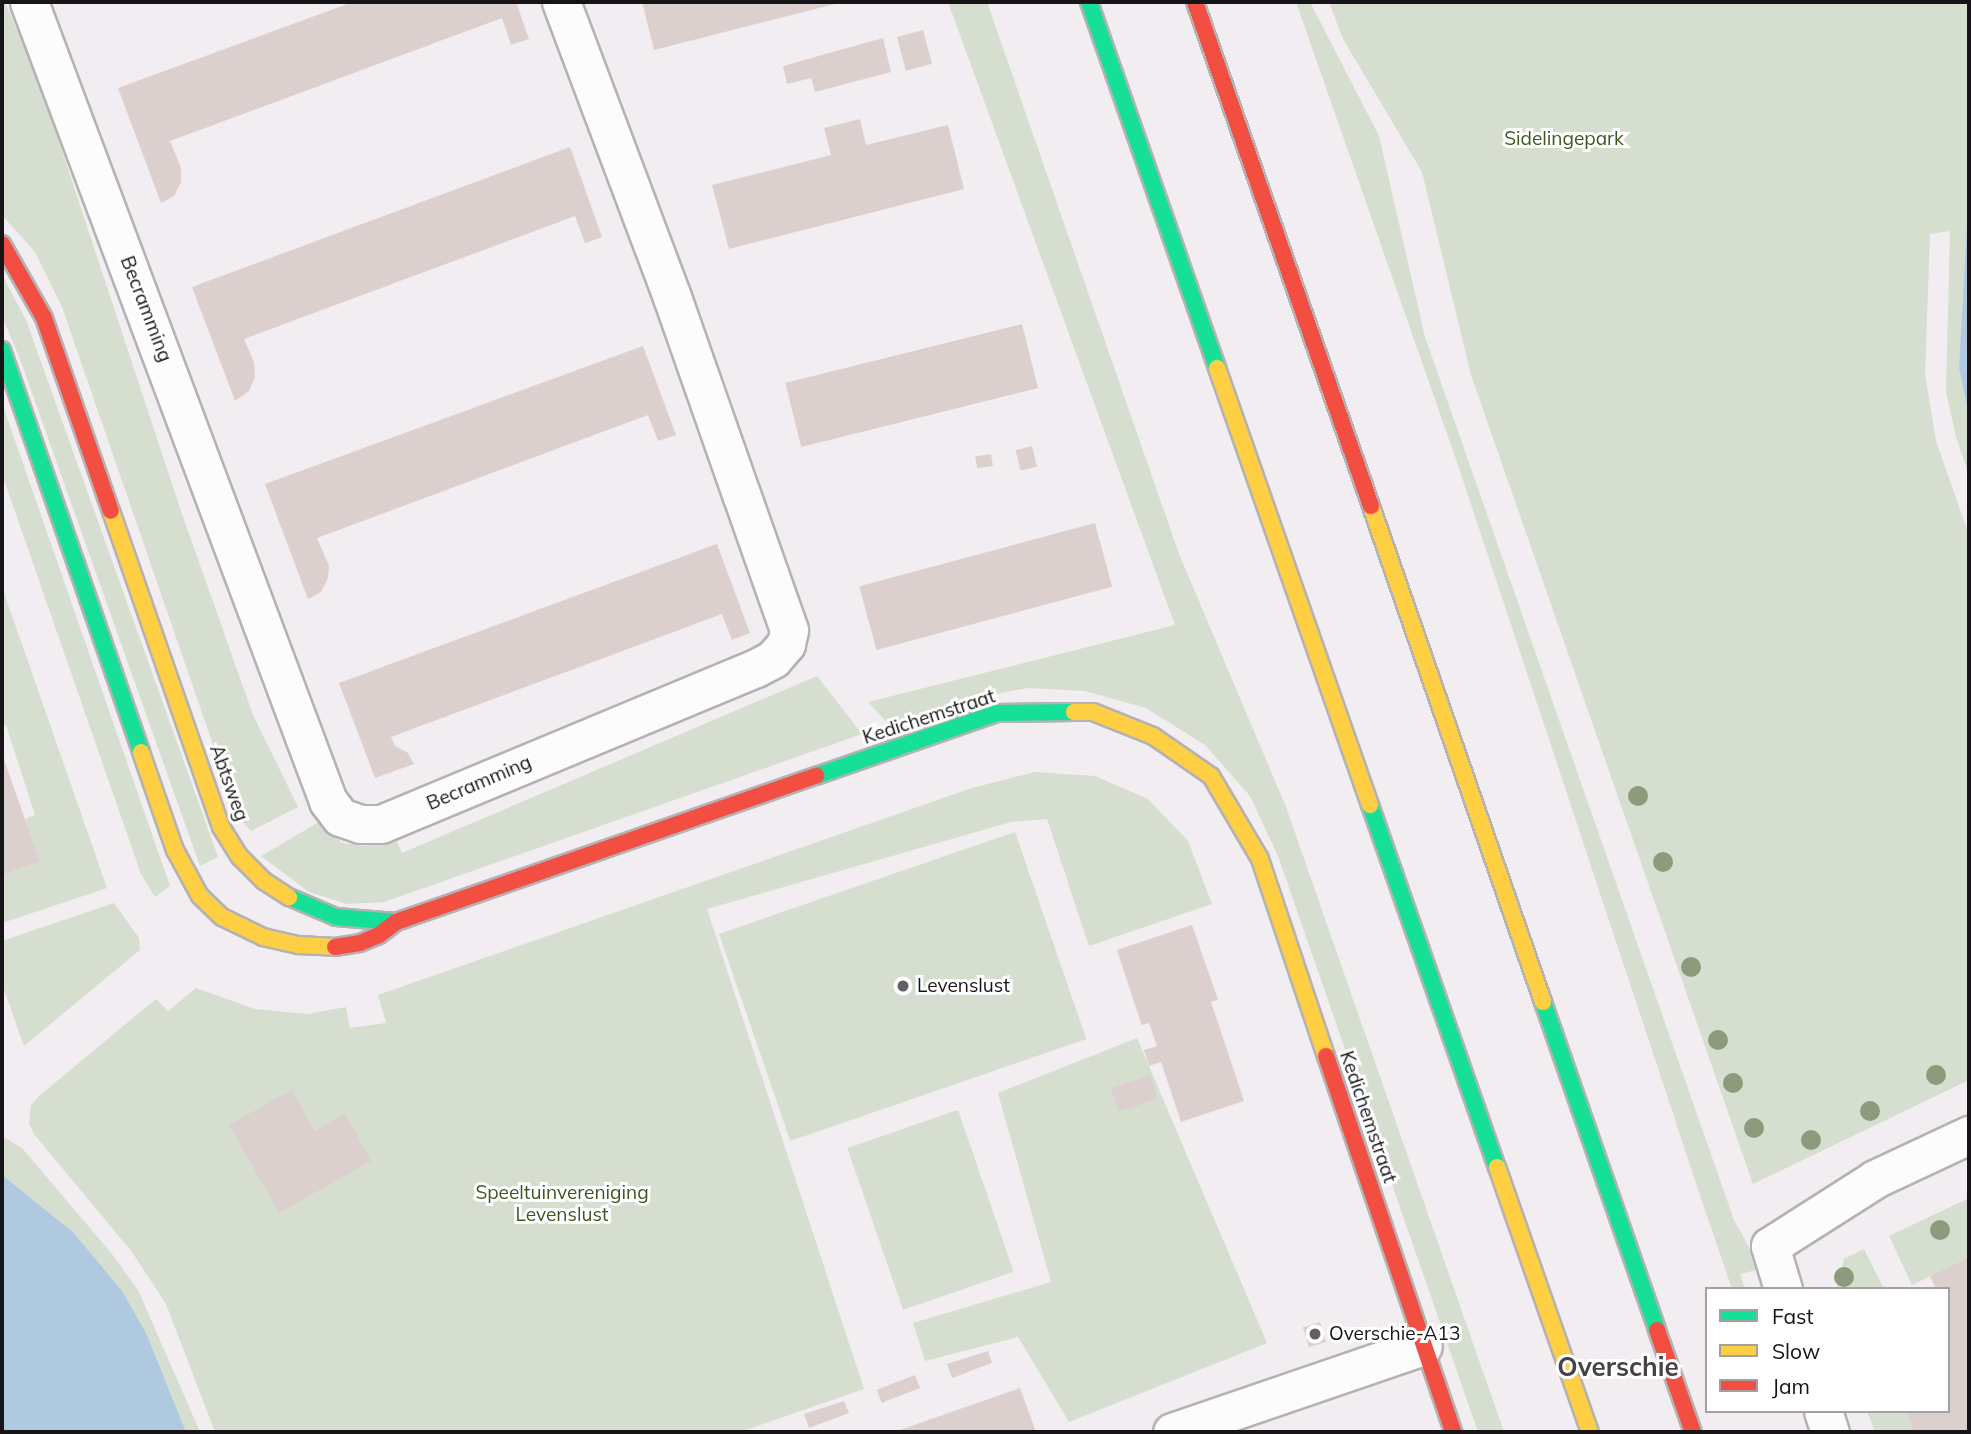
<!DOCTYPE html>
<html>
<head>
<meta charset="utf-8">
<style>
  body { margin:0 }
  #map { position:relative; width:1971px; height:1434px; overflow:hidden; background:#f1edf0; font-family:Mulish,sans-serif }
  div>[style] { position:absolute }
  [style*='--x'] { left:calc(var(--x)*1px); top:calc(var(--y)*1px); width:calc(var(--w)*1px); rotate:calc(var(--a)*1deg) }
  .green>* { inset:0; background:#d6ded0; transform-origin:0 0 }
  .water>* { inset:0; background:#aec9e0 }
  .building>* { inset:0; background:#dbd0cd; transform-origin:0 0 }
  .roads { filter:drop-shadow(2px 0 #b4b2b4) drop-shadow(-2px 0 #b4b2b4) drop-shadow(0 2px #b4b2b4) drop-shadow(0 -2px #b4b2b4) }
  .street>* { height:37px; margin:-18.5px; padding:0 18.5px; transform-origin:18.5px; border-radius:18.5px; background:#fdfcfd }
  .fast>* { height:16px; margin:-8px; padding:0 8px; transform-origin:8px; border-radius:8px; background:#16e098 }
  .slow>* { height:16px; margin:-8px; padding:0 8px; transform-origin:8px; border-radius:8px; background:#ffcf43 }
  .jam>* { height:16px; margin:-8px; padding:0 8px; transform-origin:8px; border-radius:8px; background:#f24e42 }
  .trees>* { width:20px; height:20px; margin:-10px; border-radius:50%; background:#8c9b7c }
  .dots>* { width:19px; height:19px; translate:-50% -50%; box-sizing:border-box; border:4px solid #fff; border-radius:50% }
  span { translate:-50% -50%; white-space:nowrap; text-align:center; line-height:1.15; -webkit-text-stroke:6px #fff; paint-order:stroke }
  .park-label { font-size:19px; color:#39581e }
  .street-label { font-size:19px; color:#161416 }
  .poi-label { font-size:19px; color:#161416 }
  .left { translate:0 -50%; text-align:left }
  .district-label { font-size:26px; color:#474246; font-weight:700 }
  .frame { position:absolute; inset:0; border:4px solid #161416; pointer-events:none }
  .legend { position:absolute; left:1705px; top:1287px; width:245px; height:126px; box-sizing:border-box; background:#fff; border:2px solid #a2a1a2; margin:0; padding:9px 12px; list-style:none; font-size:21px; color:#161416 }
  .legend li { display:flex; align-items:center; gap:14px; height:35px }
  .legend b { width:35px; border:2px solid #a2a1a2 }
</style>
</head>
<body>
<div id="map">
  <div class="green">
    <div style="clip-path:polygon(2px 2px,5px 2px,39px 81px,182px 514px,253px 715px,298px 807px,251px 831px,238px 817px,62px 307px,35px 252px,2px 215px)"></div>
    <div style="clip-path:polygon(948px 2px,987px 2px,1179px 554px,1286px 807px,1504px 1432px,1478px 1432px,1278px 856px,1250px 796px,1205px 745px,1146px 708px,1085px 691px,1028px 688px,985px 696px,892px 728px,868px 702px,1175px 625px)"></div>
    <div style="clip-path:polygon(1296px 2px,1310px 2px,1379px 136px,1425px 337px,1734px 1220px,1761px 1269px,1740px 1274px,1745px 1289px,1732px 1289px,1702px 1201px,1459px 468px)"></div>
    <div style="clip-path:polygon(1329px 2px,1969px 2px,1969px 229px,1959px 368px,1969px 416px,1969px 475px,1956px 437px,1946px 392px,1950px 231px,1930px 234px,1925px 374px,1936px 441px,1969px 535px,1969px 1080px,1753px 1184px,1471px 375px,1422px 172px,1343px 39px)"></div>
    <div style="clip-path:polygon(2px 275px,26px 320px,218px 857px,200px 866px,20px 359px,2px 316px)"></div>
    <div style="clip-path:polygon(2px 403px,170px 886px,155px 897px,141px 874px,2px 474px)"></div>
    <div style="clip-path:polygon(2px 587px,107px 888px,2px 923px,2px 875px,39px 862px,25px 819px,35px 815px,6px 725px,2px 726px)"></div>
    <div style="clip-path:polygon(817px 676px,862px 734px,384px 902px,347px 904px,309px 892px,261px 856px,319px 822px,342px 843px,367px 846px,394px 835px,402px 853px)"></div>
    <div style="clip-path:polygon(1035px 772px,1095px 776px,1148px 799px,1188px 841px,1212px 904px,1089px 946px,1047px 819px,1011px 822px,707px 909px,864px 1389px,740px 1432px,215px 1432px,166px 1304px,132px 1252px,34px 1134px,29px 1124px,31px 1105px,39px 1096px,156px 999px,168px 1011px,196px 988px,255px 1009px,307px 1014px,346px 1007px,350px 1028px,386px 1023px,378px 995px,972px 788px)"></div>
    <div style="left:1015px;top:832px;width:219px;height:313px;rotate:71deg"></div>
    <div style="clip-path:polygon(114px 903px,139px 938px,140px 950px,24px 1046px,2px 984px,2px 941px)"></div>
    <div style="clip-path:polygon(1137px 1038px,1267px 1343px,1069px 1422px,1018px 1337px,925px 1361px,913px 1323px,1051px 1282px,998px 1093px)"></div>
    <div style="left:958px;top:1110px;width:171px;height:117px;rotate:71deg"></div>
    <div style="clip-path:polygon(2px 1136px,22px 1148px,112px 1254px,138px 1290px,200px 1432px,186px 1432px,147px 1335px,73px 1232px,2px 1175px)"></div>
    <div style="clip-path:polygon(1969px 1198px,1969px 1257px,1912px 1285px,1889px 1236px)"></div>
    <div style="clip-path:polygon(1864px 1249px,1884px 1289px,1836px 1289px,1844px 1259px)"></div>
    <div style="clip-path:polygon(1867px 1411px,1906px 1411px,1914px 1432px,1875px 1432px)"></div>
  </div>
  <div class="water">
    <div style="clip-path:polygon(1969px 191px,1969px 416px,1959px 368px)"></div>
    <div style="clip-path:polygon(2px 1175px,73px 1232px,122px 1291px,147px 1335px,186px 1432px,2px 1432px)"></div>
  </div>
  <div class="building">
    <div style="clip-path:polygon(353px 2px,516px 2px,529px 39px,511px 45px,502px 18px,170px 141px,181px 168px,181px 182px,174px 196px,161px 203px,118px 88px)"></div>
    <div style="clip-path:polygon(642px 2px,839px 2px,839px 3px,654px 50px)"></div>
    <div style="left:923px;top:30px;width:35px;height:27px;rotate:75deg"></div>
    <div style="clip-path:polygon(883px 38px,891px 72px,815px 92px,811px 78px,787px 84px,783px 66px)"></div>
    <div style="clip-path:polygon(860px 119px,866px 145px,948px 125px,964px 189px,729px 249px,712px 185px,831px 155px,824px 128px)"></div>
    <div style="clip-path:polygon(570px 147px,602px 237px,585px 243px,575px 216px,244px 339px,254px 362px,255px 377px,249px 391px,235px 401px,192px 287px)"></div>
    <div style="left:1022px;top:324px;width:66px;height:244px;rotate:76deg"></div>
    <div style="clip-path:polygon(643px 346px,676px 435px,658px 441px,648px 415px,317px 538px,329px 566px,328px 578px,321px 592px,308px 599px,265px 484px)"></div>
    <div style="left:1032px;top:446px;width:21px;height:17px;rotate:76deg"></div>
    <div style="left:991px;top:454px;width:12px;height:16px;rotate:81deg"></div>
    <div style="left:1095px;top:523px;width:66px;height:244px;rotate:75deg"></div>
    <div style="clip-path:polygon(717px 544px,750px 633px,732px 640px,722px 614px,391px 737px,395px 746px,408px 753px,414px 764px,375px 778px,339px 683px)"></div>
    <div style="clip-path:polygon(2px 754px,40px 862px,2px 875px)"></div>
    <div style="clip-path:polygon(1192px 925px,1218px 1000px,1211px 1002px,1244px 1101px,1181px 1122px,1161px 1062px,1149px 1066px,1144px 1050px,1157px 1046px,1149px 1023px,1142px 1025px,1141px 1023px,1117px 950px)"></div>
    <div style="left:1150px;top:1075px;width:25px;height:41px;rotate:72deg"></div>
    <div style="clip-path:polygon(291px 1090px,315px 1131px,345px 1113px,371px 1161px,279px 1213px,229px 1125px)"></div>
    <div style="clip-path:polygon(1969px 1257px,1969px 1432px,1914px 1432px,1906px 1411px,1948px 1411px,1948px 1289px,1936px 1289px,1930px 1276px)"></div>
    <div style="left:1320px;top:1322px;width:21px;height:18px;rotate:73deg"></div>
    <div style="clip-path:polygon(988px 1351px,992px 1363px,952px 1378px,947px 1364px)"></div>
    <div style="left:915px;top:1375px;width:14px;height:41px;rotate:69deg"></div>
    <div style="clip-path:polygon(1020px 1388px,1036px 1432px,894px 1432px)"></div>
    <div style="clip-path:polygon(844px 1401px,849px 1413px,809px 1428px,804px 1414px)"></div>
  </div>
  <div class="roads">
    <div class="street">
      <div style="--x:29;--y:2;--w:853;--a:69.48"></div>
      <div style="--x:328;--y:801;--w:20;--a:53"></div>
      <div style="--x:340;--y:817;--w:21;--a:19"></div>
      <div style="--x:360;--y:824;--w:21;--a:0"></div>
      <div style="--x:381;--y:824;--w:406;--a:-22.6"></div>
      <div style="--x:756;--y:668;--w:19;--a:-28"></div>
      <div style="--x:773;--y:659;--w:20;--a:-49"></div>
      <div style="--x:786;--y:644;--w:14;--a:-78"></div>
      <div style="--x:789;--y:630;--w:144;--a:-109.4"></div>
      <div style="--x:741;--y:494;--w:209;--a:-109.3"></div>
      <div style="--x:672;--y:297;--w:315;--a:-110.6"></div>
      <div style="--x:1783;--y:1289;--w:45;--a:-106.8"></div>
      <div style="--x:1770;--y:1246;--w:125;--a:-32.5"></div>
      <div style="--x:1875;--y:1179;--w:104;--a:-25.1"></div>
      <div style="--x:1823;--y:1411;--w:22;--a:72"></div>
      <div style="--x:1172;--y:1432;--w:265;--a:-18.9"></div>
    </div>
    <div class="fast">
      <div style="--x:1089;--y:2;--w:388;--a:70.7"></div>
      <div style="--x:2;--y:350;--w:425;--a:70.9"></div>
      <div style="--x:816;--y:776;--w:192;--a:-19.2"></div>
      <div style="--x:997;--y:713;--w:77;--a:-0.7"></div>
      <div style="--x:1370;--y:805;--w:384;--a:70.7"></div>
      <div style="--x:289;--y:897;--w:51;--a:23.1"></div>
      <div style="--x:336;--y:917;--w:60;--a:4.8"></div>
      <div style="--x:1543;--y:1002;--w:347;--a:70.8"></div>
    </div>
    <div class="slow">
      <div style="--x:1217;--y:368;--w:463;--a:70.7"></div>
      <div style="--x:1371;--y:506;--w:525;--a:70.87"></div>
      <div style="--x:111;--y:511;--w:335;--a:70.8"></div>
      <div style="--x:221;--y:827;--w:36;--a:58"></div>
      <div style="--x:240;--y:857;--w:34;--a:45"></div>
      <div style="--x:264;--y:881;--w:30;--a:33"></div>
      <div style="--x:1074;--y:712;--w:19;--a:0"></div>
      <div style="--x:1093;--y:712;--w:65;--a:21.8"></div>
      <div style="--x:1153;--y:736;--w:70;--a:34.6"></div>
      <div style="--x:1211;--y:776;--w:96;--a:59.4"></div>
      <div style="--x:1260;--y:859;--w:208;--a:71.5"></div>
      <div style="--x:141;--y:752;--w:104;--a:70.9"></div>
      <div style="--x:175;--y:850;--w:52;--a:61.5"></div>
      <div style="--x:200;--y:896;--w:30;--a:44"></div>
      <div style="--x:222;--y:917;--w:46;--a:26"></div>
      <div style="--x:263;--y:937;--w:37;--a:13"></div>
      <div style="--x:299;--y:945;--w:36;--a:3"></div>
      <div style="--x:1497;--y:1167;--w:281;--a:70.7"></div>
    </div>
    <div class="jam">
      <div style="--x:1195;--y:2;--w:534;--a:70.75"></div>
      <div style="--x:2;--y:244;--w:85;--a:60.4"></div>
      <div style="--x:44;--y:318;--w:204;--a:70.9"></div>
      <div style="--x:335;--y:947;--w:25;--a:-9"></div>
      <div style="--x:360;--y:943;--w:21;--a:-23"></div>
      <div style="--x:379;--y:935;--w:21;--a:-37"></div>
      <div style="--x:396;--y:922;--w:445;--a:-19.2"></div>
      <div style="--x:1326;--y:1056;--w:397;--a:71.3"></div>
      <div style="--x:1657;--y:1330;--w:108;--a:70.6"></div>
    </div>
  </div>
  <div class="trees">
    <div style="left:1638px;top:796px"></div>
    <div style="left:1663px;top:862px"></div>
    <div style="left:1691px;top:967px"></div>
    <div style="left:1718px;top:1040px"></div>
    <div style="left:1936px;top:1075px"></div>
    <div style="left:1733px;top:1083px"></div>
    <div style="left:1870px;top:1111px"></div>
    <div style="left:1754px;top:1128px"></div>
    <div style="left:1811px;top:1140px"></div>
    <div style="left:1940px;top:1230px"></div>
    <div style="left:1844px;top:1277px"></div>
  </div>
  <div class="dots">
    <div style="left:903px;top:986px;background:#636062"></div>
    <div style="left:1315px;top:1334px;background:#636062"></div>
  </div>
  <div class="park-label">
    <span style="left:1564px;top:139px">Sidelingepark</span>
    <span style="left:562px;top:1204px">Speeltuinvereniging<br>Levenslust</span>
  </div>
  <div class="street-label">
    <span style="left:146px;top:309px;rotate:69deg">Becramming</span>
    <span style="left:929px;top:717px;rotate:-18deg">Kedichemstraat</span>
    <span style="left:229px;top:783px;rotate:70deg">Abtsweg</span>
    <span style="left:479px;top:783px;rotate:-23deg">Becramming</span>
    <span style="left:1368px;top:1117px;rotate:71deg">Kedichemstraat</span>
  </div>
  <div class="poi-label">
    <span class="left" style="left:917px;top:986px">Levenslust</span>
    <span class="left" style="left:1329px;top:1334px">Overschie-A13</span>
  </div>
  <div class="district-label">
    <span style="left:1618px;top:1367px">Overschie</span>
  </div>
  <div class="frame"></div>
  <ul class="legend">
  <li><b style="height:9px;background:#16e098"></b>Fast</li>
  <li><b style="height:9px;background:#ffcf43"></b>Slow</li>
  <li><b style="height:9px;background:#f24e42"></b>Jam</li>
  </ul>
</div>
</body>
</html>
